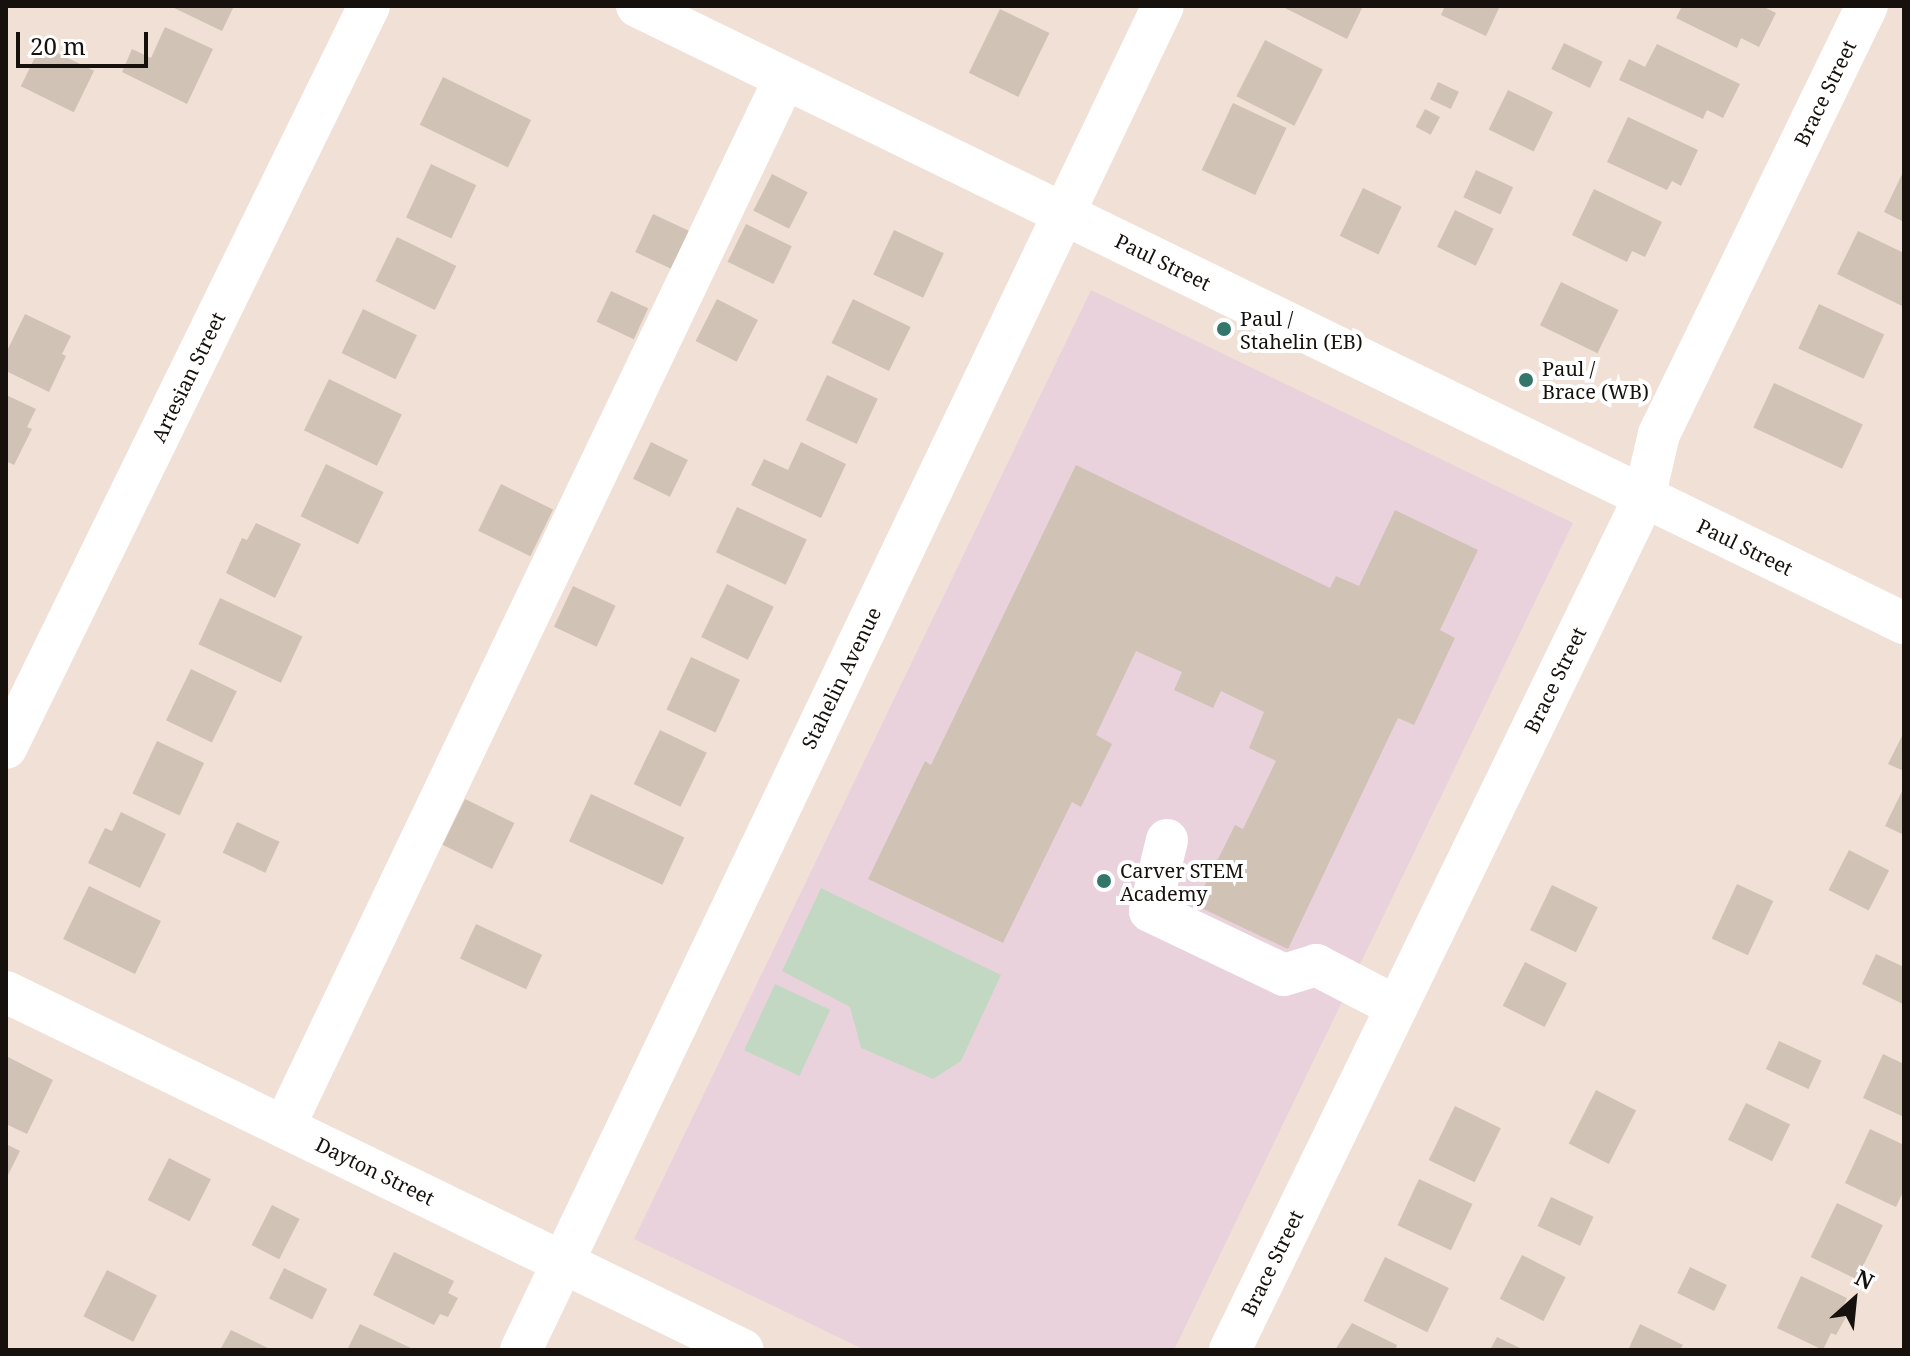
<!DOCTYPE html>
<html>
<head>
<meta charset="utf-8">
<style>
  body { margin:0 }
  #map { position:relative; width:1910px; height:1356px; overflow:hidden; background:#f0e0d5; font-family:"Noto Serif",serif }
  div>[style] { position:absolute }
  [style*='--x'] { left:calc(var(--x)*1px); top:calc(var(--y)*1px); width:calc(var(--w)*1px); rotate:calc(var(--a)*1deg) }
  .education>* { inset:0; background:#ead2dc }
  .green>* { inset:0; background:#c3d8c3; transform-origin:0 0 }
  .building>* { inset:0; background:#d0c2b5; transform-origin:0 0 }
  .minor>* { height:42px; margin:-21px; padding:0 21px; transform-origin:21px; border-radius:21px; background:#fff }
  .dots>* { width:22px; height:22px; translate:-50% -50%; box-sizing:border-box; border:4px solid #fff; border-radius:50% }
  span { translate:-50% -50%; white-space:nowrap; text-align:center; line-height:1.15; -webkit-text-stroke:8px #fff; paint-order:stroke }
  .street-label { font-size:20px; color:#16110d }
  .poi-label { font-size:20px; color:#16110d }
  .left { translate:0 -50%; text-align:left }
  .frame { position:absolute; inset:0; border:8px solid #16110d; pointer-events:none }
  .north { position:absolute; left:1814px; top:1260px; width:80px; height:80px; -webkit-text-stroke:6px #fff; paint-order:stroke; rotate:27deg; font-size:22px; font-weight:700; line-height:32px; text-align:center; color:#16110d }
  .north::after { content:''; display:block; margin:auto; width:28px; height:36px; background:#16110d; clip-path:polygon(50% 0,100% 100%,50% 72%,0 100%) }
  .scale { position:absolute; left:16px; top:32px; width:132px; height:36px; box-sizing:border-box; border:4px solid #16110d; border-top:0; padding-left:10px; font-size:24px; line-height:28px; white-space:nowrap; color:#16110d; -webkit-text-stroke:6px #fff; paint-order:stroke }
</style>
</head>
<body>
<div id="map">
  <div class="education">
    <div style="clip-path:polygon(1091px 290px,1573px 523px,1174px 1350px,865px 1350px,634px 1239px)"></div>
  </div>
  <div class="green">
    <div style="clip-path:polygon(821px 888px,1001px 975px,961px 1061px,933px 1079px,861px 1048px,850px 1007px,782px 971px)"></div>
    <div style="left:775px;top:984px;width:61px;height:73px;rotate:25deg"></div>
  </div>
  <div class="building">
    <div style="clip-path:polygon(170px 6px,234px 6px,222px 31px)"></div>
    <div style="clip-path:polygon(1281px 6px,1363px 6px,1347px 39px)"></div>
    <div style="clip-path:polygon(1445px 6px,1500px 6px,1486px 36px,1441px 15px)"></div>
    <div style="clip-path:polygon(1682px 6px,1762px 6px,1776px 13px,1759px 47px,1741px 38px,1737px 48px,1676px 18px)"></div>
    <div style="left:1000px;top:9px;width:55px;height:71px;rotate:26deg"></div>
    <div style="clip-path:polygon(165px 27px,213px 49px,187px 104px,122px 72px,132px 49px,151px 58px)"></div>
    <div style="left:1265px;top:40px;width:65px;height:63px;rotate:27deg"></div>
    <div style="left:1564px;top:43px;width:43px;height:29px;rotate:26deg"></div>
    <div style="clip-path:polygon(1657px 44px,1740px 84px,1723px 118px,1707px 110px,1703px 119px,1619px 80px,1629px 59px,1645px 67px)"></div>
    <div style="left:41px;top:45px;width:59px;height:46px;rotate:26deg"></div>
    <div style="left:443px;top:77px;width:98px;height:53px;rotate:26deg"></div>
    <div style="left:1438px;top:82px;width:23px;height:19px;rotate:25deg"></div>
    <div style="left:1508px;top:90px;width:50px;height:44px;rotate:26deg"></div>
    <div style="left:1233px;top:103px;width:59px;height:74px;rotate:25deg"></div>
    <div style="left:1425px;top:109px;width:17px;height:20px;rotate:28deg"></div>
    <div style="clip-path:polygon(1628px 117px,1698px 150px,1681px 186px,1672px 181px,1667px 190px,1607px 162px)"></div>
    <div style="left:431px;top:164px;width:50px;height:59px;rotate:25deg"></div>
    <div style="left:1476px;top:170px;width:41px;height:30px;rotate:25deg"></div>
    <div style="clip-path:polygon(1904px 170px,1904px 222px,1884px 212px)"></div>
    <div style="left:772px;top:174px;width:40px;height:41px;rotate:27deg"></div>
    <div style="left:1363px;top:188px;width:43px;height:53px;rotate:26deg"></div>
    <div style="clip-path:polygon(1594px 189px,1662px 222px,1645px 257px,1632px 251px,1627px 262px,1572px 235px)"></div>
    <div style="left:1455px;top:210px;width:43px;height:41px;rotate:26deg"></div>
    <div style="left:653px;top:214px;width:43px;height:42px;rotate:25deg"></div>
    <div style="left:746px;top:224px;width:51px;height:42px;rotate:26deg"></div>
    <div style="left:894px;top:230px;width:55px;height:49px;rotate:25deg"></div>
    <div style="clip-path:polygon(1858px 231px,1904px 253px,1902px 306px,1837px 274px)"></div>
    <div style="left:397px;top:237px;width:66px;height:49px;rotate:26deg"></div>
    <div style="left:1561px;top:282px;width:64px;height:48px;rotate:26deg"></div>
    <div style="left:611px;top:291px;width:41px;height:34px;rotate:25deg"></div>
    <div style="left:717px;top:299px;width:46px;height:47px;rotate:27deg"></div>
    <div style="left:853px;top:299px;width:64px;height:49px;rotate:26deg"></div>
    <div style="left:1819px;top:304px;width:72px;height:49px;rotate:25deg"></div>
    <div style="left:363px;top:309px;width:60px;height:49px;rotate:26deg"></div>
    <div style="clip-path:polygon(25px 314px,71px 336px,62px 354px,66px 356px,49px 392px,6px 371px,6px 353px)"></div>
    <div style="left:827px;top:375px;width:56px;height:50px;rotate:25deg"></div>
    <div style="left:329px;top:379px;width:81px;height:57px;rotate:26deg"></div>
    <div style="left:1774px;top:383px;width:98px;height:49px;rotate:25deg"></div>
    <div style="clip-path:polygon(6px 395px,36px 409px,27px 427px,32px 429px,14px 465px,6px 461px)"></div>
    <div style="left:651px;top:442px;width:41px;height:41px;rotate:26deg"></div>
    <div style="clip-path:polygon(801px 442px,846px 464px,821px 518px,751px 485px,764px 459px,788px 470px)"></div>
    <div style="left:326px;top:464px;width:64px;height:58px;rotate:26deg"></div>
    <div style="clip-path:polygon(1076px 465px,1330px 588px,1336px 576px,1359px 586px,1395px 510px,1478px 550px,1440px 630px,1455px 638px,1414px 725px,1398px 718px,1288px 949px,1195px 905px,1235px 825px,1243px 829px,1276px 761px,1249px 748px,1264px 712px,1221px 691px,1213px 708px,1174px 690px,1182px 672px,1136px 651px,1096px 735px,1112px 744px,1081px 807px,1072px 802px,1003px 943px,868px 879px,925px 761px,931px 765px)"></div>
    <div style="left:501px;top:484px;width:58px;height:52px;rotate:26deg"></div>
    <div style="left:737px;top:507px;width:77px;height:50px;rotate:25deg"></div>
    <div style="clip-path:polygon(256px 523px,301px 544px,275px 598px,226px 573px,242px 538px,247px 540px)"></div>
    <div style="left:727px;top:584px;width:52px;height:59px;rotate:26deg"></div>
    <div style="left:573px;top:586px;width:47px;height:45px;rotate:25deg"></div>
    <div style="left:220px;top:598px;width:91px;height:51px;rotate:25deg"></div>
    <div style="left:691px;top:657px;width:54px;height:58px;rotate:25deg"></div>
    <div style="left:191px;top:669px;width:51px;height:57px;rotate:26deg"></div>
    <div style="left:660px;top:730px;width:52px;height:60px;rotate:26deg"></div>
    <div style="clip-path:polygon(1904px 732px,1904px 771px,1888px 764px)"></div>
    <div style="left:157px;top:741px;width:52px;height:58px;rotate:25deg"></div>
    <div style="clip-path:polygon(1904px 787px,1904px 835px,1885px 826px)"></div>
    <div style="left:591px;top:794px;width:103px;height:52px;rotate:25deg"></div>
    <div style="left:465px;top:799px;width:55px;height:51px;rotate:26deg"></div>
    <div style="clip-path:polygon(121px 812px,166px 834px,140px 888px,88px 863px,105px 828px,112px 831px)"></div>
    <div style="left:237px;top:822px;width:47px;height:34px;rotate:25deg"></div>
    <div style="left:1849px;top:850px;width:45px;height:45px;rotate:27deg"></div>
    <div style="left:1737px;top:884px;width:40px;height:60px;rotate:25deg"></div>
    <div style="left:1552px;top:885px;width:51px;height:50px;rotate:26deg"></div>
    <div style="left:89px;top:886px;width:80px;height:59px;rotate:26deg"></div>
    <div style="left:476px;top:924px;width:73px;height:38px;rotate:25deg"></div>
    <div style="clip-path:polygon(1876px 954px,1904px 967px,1903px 1004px,1862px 984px)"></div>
    <div style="left:1525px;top:962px;width:47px;height:49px;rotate:27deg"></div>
    <div style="left:1779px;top:1041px;width:47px;height:31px;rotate:25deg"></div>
    <div style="clip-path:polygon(1883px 1054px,1904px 1064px,1904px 1117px,1863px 1098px)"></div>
    <div style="clip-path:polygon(6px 1056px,53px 1080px,27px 1134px,6px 1124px)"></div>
    <div style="left:1596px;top:1090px;width:45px;height:60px;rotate:27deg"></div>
    <div style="left:1746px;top:1103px;width:49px;height:41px;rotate:26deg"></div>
    <div style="left:1455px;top:1106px;width:51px;height:60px;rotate:26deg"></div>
    <div style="clip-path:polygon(1870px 1129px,1904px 1145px,1904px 1190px,1896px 1207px,1845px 1183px)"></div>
    <div style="clip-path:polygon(6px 1144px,20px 1151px,6px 1179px)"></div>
    <div style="left:169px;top:1158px;width:47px;height:47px;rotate:27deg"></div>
    <div style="left:1419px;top:1179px;width:59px;height:51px;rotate:25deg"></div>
    <div style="left:1551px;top:1197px;width:47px;height:32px;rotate:25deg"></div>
    <div style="left:1837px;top:1203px;width:51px;height:60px;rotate:26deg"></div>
    <div style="left:272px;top:1205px;width:31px;height:45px;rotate:27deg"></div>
    <div style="clip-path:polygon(394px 1252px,454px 1281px,448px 1293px,458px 1298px,448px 1317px,440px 1314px,434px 1325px,373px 1295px)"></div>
    <div style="left:1522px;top:1255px;width:49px;height:49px;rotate:27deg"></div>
    <div style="left:1385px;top:1257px;width:71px;height:49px;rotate:26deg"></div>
    <div style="left:1690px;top:1267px;width:41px;height:29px;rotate:26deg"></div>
    <div style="left:284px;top:1268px;width:48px;height:34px;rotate:26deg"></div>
    <div style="left:107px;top:1270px;width:56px;height:52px;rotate:27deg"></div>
    <div style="clip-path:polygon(1801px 1276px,1847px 1298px,1840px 1315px,1846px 1317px,1836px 1335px,1831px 1333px,1823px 1350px,1777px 1328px)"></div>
    <div style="clip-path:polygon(1352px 1323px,1397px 1345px,1395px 1350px,1335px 1350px)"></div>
    <div style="clip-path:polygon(360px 1324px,415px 1350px,347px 1350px)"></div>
    <div style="clip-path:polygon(1640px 1324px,1683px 1345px,1680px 1350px,1628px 1350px)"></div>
    <div style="clip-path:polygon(231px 1330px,272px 1350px,220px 1350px)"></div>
    <div style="clip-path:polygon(1497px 1337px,1524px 1350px,1490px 1350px)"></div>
  </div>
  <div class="minor">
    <div style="--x:637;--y:6;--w:1409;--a:25.97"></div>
    <div style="--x:6;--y:748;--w:826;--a:-63.93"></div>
    <div style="--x:1167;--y:840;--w:73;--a:103.5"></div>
    <div style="--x:1150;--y:911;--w:148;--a:25.5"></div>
    <div style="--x:1284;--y:975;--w:34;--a:-17"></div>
    <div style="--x:1316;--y:965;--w:91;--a:27.4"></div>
    <div style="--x:6;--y:992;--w:819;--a:25.91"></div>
    <div style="--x:284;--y:1127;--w:1162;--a:-64.47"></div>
    <div style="--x:521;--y:1350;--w:1489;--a:-64.47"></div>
    <div style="--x:1230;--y:1350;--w:947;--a:-64.08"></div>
    <div style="--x:1644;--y:498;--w:66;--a:-76.8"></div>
    <div style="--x:1659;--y:434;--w:476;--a:-64.1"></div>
  </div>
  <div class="dots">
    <div style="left:1224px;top:329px;background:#33776b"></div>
    <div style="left:1526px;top:380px;background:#33776b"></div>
    <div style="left:1104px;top:881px;background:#33776b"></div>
  </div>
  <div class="street-label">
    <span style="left:1825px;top:93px;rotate:-64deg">Brace Street</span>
    <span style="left:1163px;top:262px;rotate:26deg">Paul Street</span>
    <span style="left:188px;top:377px;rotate:-64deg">Artesian Street</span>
    <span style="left:1745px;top:547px;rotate:26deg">Paul Street</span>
    <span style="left:841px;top:678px;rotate:-64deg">Stahelin Avenue</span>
    <span style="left:1555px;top:680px;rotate:-64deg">Brace Street</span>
    <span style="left:375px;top:1171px;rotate:26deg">Dayton Street</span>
    <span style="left:1272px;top:1263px;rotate:-64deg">Brace Street</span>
  </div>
  <div class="poi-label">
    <span class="left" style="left:1240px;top:330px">Paul /<br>Stahelin (EB)</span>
    <span class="left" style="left:1542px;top:380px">Paul /<br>Brace (WB)</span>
    <span class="left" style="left:1120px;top:882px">Carver STEM<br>Academy</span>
  </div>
  <div class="frame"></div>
  <div class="north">N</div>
  <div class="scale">20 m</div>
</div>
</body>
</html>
